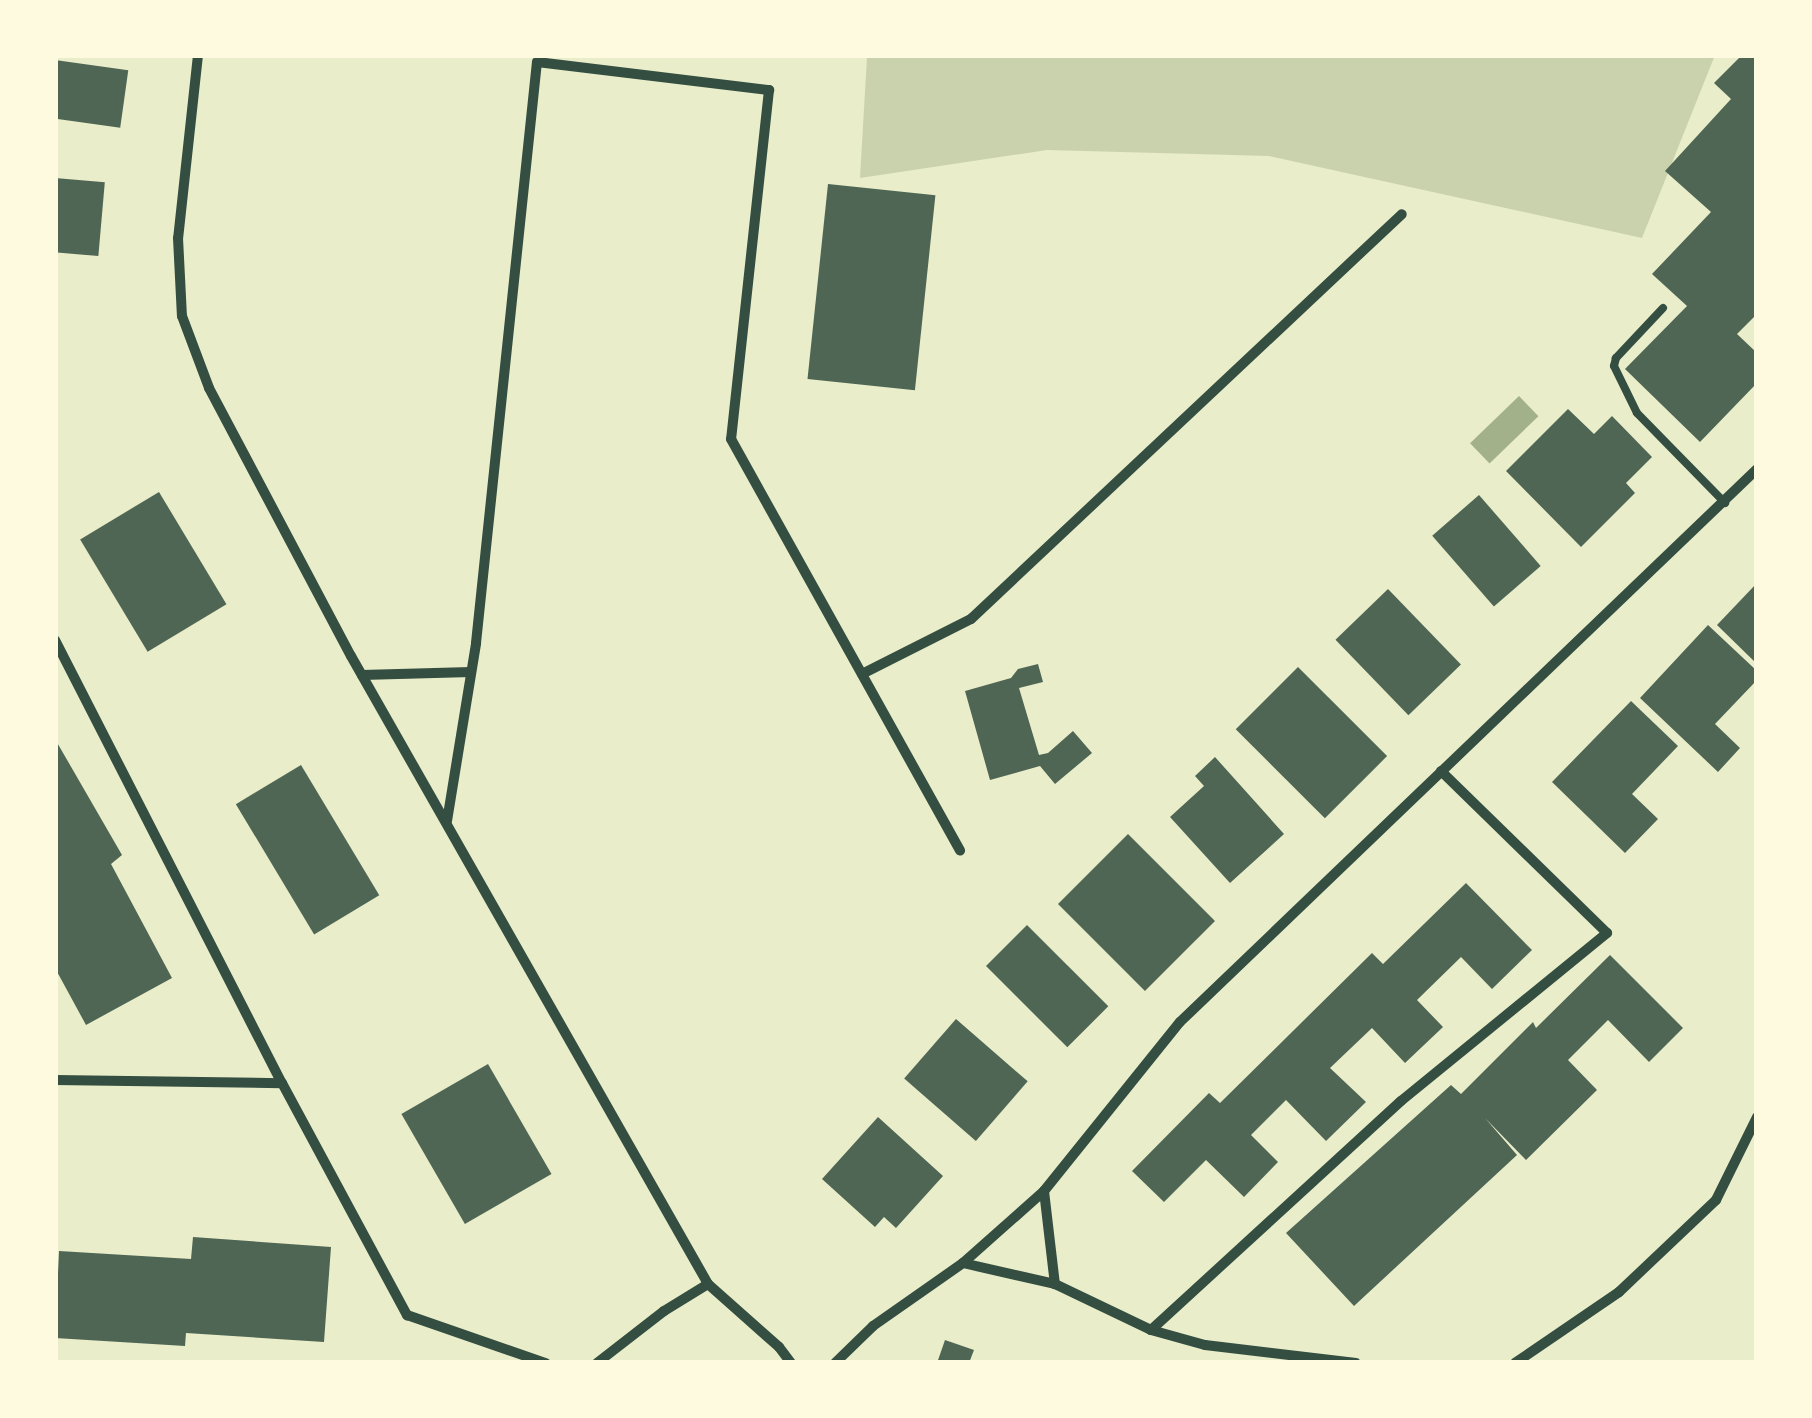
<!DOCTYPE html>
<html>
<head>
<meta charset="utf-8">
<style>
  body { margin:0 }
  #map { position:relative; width:1812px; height:1418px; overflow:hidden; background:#e9edc9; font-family:Commissioner,sans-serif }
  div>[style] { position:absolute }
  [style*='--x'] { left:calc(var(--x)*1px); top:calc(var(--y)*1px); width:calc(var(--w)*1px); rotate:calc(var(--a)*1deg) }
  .green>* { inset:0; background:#cad2ad }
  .water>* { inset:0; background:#a3b18a; transform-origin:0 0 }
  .building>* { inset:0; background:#4f6655; transform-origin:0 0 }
  .service>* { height:8px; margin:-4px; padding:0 4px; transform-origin:4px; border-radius:4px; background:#344e41 }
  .minor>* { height:10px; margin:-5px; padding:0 5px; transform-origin:5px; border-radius:5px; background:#344e41 }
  span { translate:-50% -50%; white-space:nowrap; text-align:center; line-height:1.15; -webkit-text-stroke:9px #fefae0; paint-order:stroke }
  .frame { position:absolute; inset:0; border:58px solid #fefae0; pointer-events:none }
</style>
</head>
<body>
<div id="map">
  <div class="green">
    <div style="clip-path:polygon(853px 55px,1715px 55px,1642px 238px,1269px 156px,1047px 150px,860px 178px,867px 57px)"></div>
  </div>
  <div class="water">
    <div style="left:1519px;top:396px;width:28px;height:68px;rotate:46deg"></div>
  </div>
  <div class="building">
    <div style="clip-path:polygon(1742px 55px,1757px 55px,1757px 314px,1737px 334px,1757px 353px,1757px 383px,1700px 442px,1625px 369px,1687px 306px,1652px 274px,1711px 212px,1665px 171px,1731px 99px,1714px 83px)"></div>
    <div style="left:55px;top:60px;width:74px;height:58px;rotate:8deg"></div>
    <div style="left:55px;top:178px;width:50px;height:74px;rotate:5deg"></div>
    <div style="left:828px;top:184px;width:108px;height:196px;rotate:6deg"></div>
    <div style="clip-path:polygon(1568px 409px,1594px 434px,1612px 416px,1652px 457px,1626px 483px,1635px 493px,1581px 547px,1506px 471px)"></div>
    <div style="left:159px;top:492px;width:131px;height:92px;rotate:59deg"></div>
    <div style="left:1479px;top:495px;width:94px;height:62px;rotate:49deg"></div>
    <div style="clip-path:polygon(1757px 583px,1757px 664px,1717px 625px)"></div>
    <div style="left:1388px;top:589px;width:105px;height:73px;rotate:46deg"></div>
    <div style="clip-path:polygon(1708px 625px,1757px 671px,1757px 680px,1715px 724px,1740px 748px,1718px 772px,1640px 698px)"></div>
    <div style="clip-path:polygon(1038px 664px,1043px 682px,1019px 688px,1039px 755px,1048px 753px,1073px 731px,1092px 753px,1055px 784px,1040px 766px,990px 780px,965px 691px,1011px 678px,1018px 669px)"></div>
    <div style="left:1298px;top:667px;width:126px;height:88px;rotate:45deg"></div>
    <div style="clip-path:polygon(1631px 701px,1678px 746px,1632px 794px,1658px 819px,1625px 853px,1552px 782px)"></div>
    <div style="clip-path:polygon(55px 739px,122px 855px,111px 864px,172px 978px,86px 1025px,55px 968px)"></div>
    <div style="clip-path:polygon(1215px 757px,1284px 834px,1230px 883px,1170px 817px,1204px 786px,1195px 776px)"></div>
    <div style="left:301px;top:765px;width:152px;height:76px;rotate:59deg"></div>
    <div style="left:1128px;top:834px;width:123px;height:99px;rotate:45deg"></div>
    <div style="clip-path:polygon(1466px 883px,1532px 950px,1492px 989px,1461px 957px,1417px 1000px,1443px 1027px,1405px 1063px,1372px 1028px,1330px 1068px,1366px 1102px,1326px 1141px,1286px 1100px,1251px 1135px,1278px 1162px,1244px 1197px,1206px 1160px,1164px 1202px,1132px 1171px,1209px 1093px,1220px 1103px,1372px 953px,1383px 964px)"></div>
    <div style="left:1027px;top:925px;width:115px;height:58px;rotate:45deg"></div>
    <div style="clip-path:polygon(1610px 955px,1683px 1028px,1649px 1062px,1608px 1020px,1568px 1060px,1597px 1090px,1526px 1160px,1485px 1118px,1517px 1155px,1354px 1306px,1286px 1233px,1451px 1085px,1461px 1094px,1533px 1022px,1536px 1028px)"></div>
    <div style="left:956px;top:1019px;width:95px;height:79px;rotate:41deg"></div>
    <div style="left:488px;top:1064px;width:127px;height:100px;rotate:60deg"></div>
    <div style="clip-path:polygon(878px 1117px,943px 1176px,896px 1228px,884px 1217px,875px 1227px,822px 1179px)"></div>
    <div style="clip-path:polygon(193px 1237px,331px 1247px,324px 1342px,186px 1333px,185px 1346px,55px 1338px,59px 1251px,191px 1259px)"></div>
    <div style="clip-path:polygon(945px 1340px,974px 1350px,969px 1363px,937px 1363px)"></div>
  </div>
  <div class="service">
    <div style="--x:1663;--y:308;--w:69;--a:133.2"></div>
    <div style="--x:1616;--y:358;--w:8;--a:104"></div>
    <div style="--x:1614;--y:366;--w:52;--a:63.9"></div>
    <div style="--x:1637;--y:413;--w:126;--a:45.6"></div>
  </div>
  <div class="minor">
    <div style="--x:198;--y:55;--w:184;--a:96.2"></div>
    <div style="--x:178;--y:238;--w:78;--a:87.1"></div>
    <div style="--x:182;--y:316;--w:77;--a:69.4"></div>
    <div style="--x:209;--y:388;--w:303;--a:62.1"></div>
    <div style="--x:351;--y:656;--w:722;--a:60.38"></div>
    <div style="--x:708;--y:1284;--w:52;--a:148.5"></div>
    <div style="--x:664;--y:1311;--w:85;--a:142.2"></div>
    <div style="--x:55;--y:640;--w:498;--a:62.9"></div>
    <div style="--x:282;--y:1083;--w:264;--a:61.7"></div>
    <div style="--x:407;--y:1315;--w:147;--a:19.1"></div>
    <div style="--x:862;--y:674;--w:122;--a:-26.8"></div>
    <div style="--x:971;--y:619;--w:591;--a:-43.22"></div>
    <div style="--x:362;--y:675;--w:109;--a:-1.6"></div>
    <div style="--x:447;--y:821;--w:180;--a:-80.7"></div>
    <div style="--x:476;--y:643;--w:584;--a:-84.01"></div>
    <div style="--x:537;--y:62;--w:234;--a:6.9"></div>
    <div style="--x:769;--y:90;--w:351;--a:96.2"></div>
    <div style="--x:731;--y:439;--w:471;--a:60.9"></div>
    <div style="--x:55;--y:1080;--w:227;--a:0.8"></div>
    <div style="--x:1044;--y:1191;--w:94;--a:83.3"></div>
    <div style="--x:1055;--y:1284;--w:106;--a:25.6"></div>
    <div style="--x:1151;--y:1330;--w:56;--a:15.5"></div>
    <div style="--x:1205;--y:1345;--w:152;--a:6.8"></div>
    <div style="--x:963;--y:1263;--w:94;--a:12.9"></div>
    <div style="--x:708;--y:1284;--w:95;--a:41.6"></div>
    <div style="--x:779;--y:1347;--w:20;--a:53"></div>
    <div style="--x:1151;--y:1330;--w:339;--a:-42.5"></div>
    <div style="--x:1401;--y:1101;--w:266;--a:-39.2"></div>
    <div style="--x:1607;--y:933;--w:232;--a:-135.7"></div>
    <div style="--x:835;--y:1363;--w:53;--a:-44.2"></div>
    <div style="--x:873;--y:1326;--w:110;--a:-35"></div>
    <div style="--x:963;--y:1263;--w:108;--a:-41.6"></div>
    <div style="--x:1044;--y:1191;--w:217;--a:-51.2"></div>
    <div style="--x:1180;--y:1022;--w:799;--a:-43.78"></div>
    <div style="--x:1515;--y:1363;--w:126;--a:-34.3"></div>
    <div style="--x:1619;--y:1292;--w:134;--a:-43.5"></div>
    <div style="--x:1716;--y:1200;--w:93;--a:-63.7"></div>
  </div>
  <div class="frame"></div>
</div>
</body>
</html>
